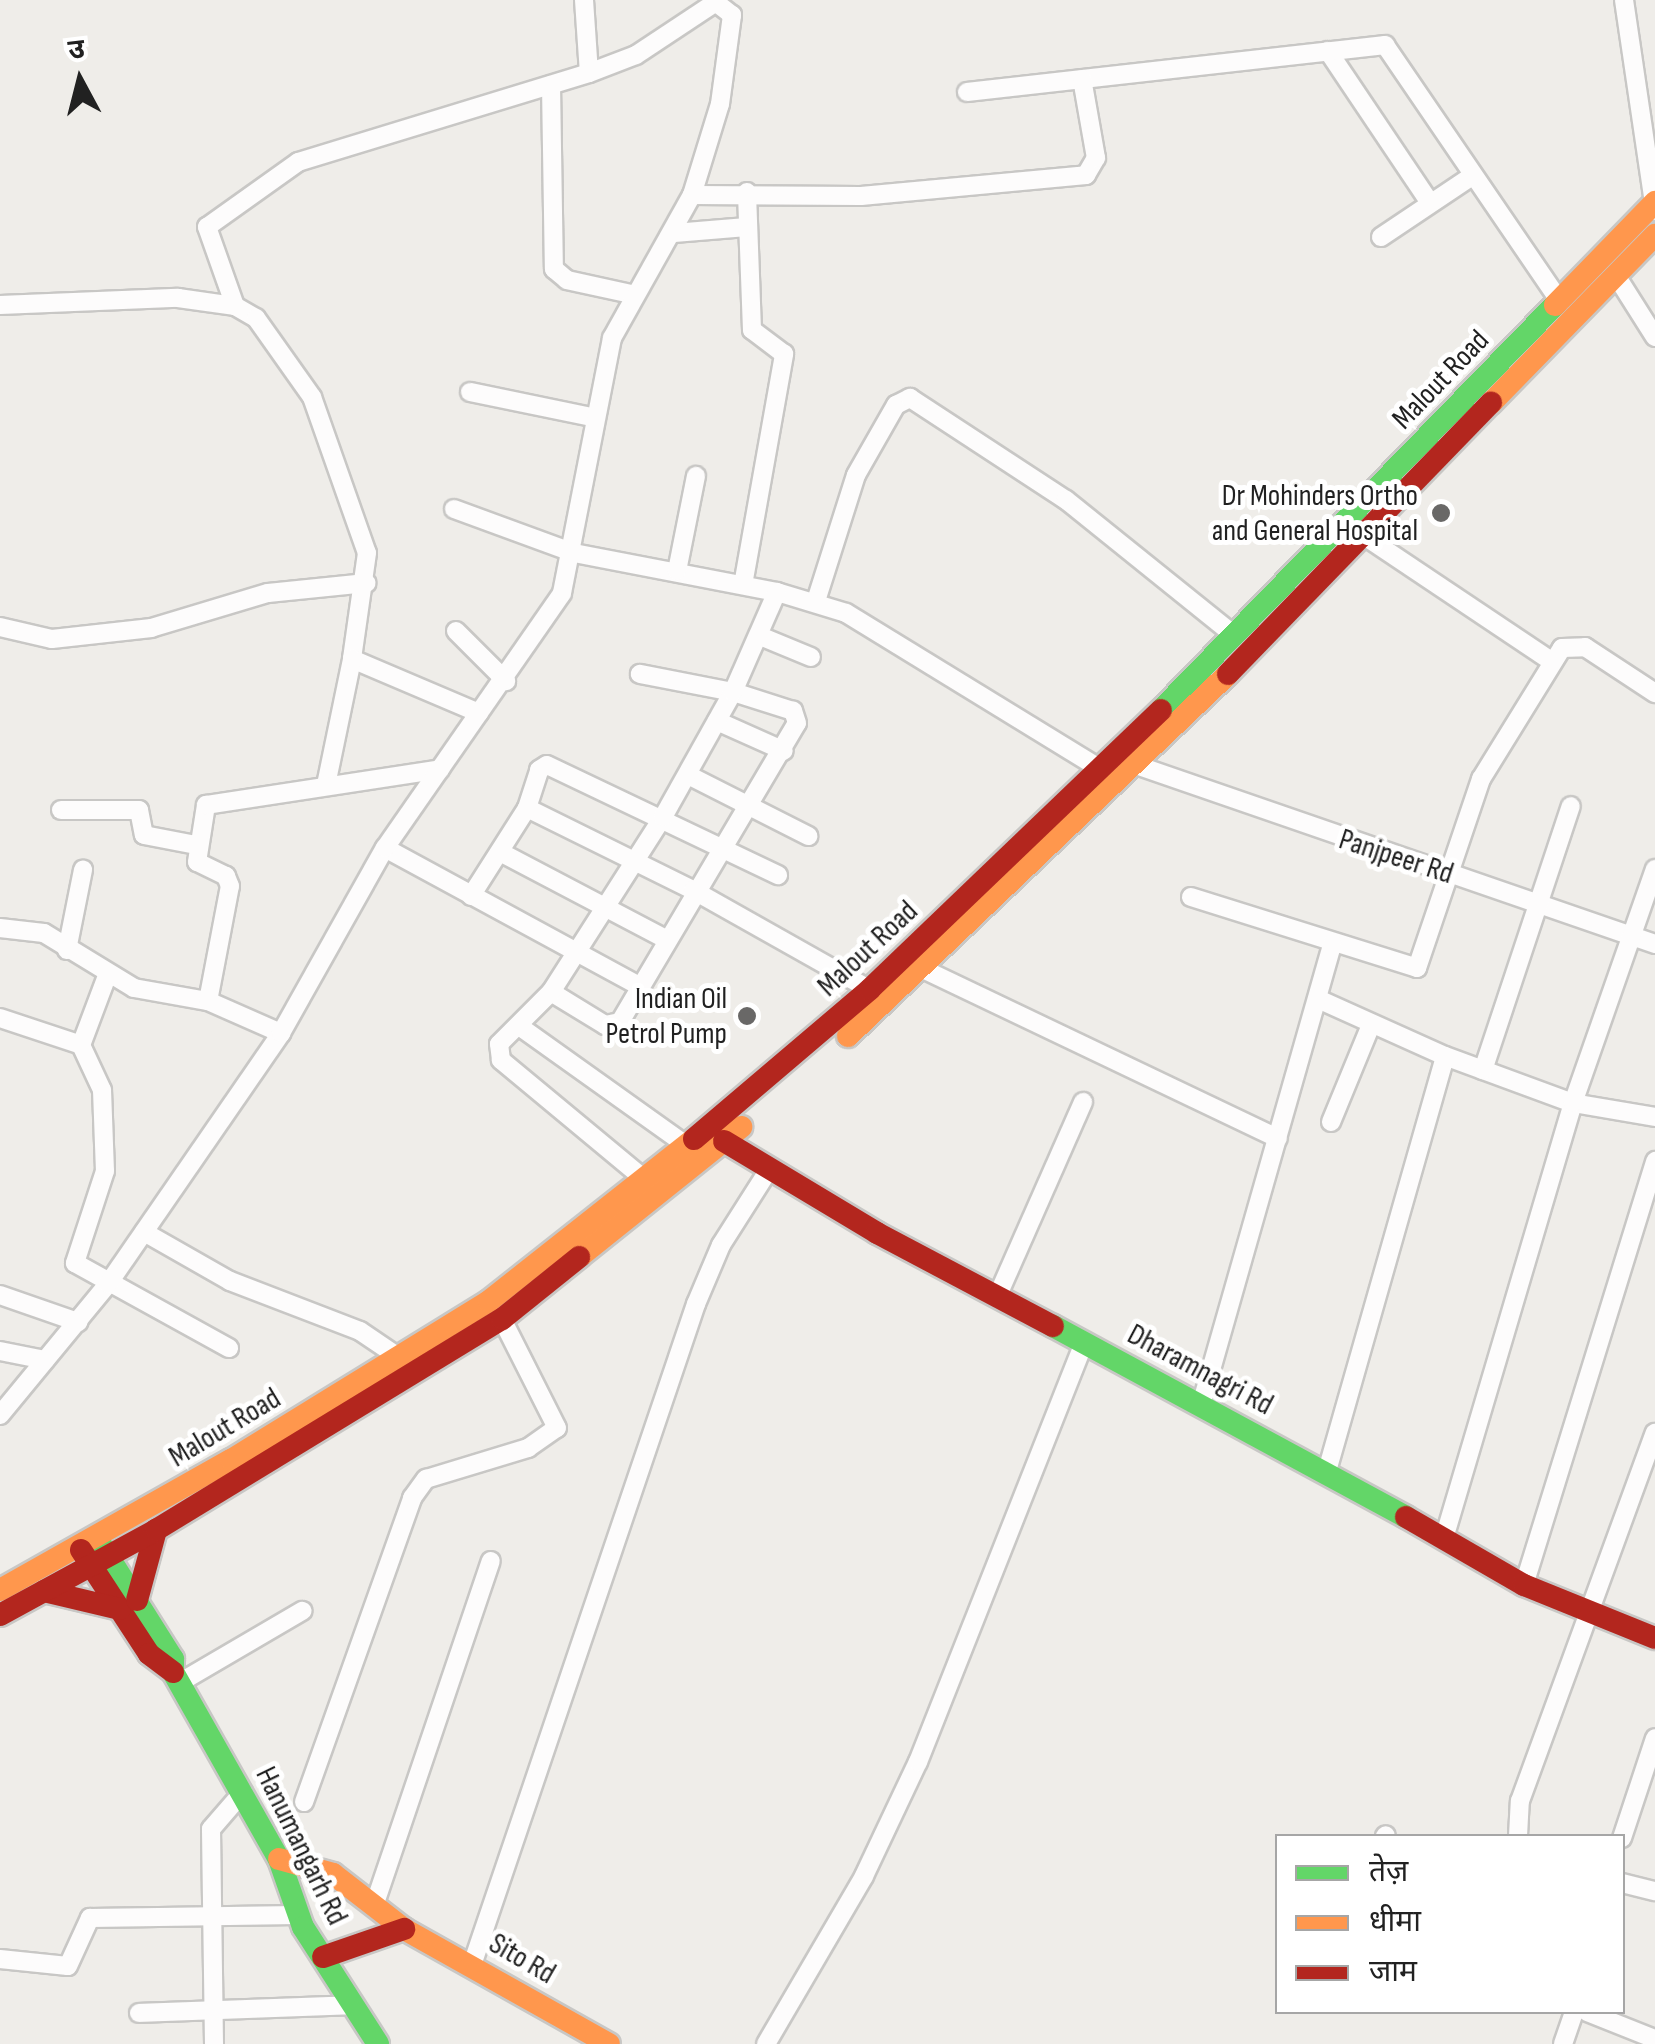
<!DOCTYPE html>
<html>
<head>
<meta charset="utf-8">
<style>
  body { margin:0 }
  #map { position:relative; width:1655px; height:2044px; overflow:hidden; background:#efede9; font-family:"Sofia Sans Condensed","Noto Sans Devanagari",sans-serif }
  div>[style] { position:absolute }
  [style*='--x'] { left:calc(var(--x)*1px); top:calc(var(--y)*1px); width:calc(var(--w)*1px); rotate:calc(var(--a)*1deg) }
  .roads { filter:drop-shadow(2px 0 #c8c7c5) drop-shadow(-2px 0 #c8c7c5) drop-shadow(0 2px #c8c7c5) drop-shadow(0 -2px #c8c7c5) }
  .street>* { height:18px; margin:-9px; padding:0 9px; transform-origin:9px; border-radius:9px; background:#fdfcfc }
  .fast>* { height:22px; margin:-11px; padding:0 11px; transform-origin:11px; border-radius:11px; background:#63d668 }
  .slow>* { height:22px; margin:-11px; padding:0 11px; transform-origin:11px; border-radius:11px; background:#ff974d }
  .jam>* { height:22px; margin:-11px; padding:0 11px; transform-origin:11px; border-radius:11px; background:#b3261e }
  .dots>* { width:28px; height:28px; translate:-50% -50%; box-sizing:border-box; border:5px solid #fff; border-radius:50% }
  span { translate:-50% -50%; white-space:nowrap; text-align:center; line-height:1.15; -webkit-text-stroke:10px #fff; paint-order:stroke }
  .street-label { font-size:30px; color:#212121 }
  .poi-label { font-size:30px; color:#212121 }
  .right { translate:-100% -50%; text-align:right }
  .legend { position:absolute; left:1275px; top:1834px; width:350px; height:180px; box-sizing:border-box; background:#fff; border:2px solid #a6a6a6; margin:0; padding:12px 18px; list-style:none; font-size:30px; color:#212121 }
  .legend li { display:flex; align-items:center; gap:20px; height:50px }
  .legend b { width:50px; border:2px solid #a6a6a6 }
  .north { position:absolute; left:30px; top:30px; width:100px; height:100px; -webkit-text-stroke:8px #fff; paint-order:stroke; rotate:353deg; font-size:28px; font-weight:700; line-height:40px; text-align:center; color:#212121 }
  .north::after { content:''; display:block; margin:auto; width:35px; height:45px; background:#212121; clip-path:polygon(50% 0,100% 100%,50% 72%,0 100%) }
</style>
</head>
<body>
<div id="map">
  <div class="roads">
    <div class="street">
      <div style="--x:584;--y:0;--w:73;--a:86.1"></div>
      <div style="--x:1624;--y:0;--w:213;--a:81.6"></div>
      <div style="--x:1328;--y:51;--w:183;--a:56.1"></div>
      <div style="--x:551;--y:85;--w:184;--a:89.1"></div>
      <div style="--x:554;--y:269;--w:17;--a:40"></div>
      <div style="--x:567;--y:280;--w:66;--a:12.3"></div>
      <div style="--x:967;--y:92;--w:421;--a:-6.4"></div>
      <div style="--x:1385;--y:45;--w:311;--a:55.7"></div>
      <div style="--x:692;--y:195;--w:169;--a:0.3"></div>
      <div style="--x:861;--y:196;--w:226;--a:-5.3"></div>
      <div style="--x:1086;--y:175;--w:20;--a:-60"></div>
      <div style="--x:1096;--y:158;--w:80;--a:-100"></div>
      <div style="--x:674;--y:233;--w:73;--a:-4.7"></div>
      <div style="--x:1381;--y:237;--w:110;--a:-33.8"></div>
      <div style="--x:1617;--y:277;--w:71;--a:57.7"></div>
      <div style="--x:0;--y:305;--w:178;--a:-2.3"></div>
      <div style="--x:178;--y:298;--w:58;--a:8"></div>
      <div style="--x:235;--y:306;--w:24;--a:30"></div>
      <div style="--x:256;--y:318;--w:97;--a:54.7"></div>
      <div style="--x:312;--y:397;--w:165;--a:70.6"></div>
      <div style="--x:367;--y:553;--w:107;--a:98.1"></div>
      <div style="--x:352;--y:659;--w:138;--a:23"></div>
      <div style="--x:235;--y:306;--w:84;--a:-109.5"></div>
      <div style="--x:207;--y:227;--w:112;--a:-35.5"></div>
      <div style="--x:298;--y:162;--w:304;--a:-17"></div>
      <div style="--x:589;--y:73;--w:50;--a:-21"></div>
      <div style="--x:636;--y:55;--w:96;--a:-33.5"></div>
      <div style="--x:470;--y:392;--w:125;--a:11.6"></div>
      <div style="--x:454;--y:509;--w:128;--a:20.1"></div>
      <div style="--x:574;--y:553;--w:207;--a:10.9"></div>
      <div style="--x:777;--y:592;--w:72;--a:16.9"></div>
      <div style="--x:846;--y:613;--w:300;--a:31.5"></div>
      <div style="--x:1363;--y:535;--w:226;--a:33.8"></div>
      <div style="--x:677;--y:571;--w:97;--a:-78.7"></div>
      <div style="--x:743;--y:585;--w:235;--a:-79.9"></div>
      <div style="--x:784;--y:354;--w:40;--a:-143"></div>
      <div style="--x:752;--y:330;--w:138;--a:-92.1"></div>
      <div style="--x:816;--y:601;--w:132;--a:-72.4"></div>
      <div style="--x:856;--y:475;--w:81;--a:-60.3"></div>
      <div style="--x:896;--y:405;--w:16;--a:-27"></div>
      <div style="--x:910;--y:398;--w:186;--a:33.2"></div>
      <div style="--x:1066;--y:500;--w:217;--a:38.8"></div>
      <div style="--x:0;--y:627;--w:53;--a:13"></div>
      <div style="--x:52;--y:639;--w:100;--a:-6.3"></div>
      <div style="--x:151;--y:628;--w:122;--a:-16.7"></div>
      <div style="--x:268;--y:593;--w:99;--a:-5.8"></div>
      <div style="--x:456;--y:631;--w:71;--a:45"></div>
      <div style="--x:760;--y:636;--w:55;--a:22.4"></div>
      <div style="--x:717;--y:721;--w:73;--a:24.1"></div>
      <div style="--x:1139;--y:766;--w:546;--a:19.03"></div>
      <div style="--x:688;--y:775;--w:135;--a:26.9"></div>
      <div style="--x:326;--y:785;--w:129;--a:-78.3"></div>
      <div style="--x:527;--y:808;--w:185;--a:26.3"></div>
      <div style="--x:693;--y:890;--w:210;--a:29.4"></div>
      <div style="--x:61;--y:810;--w:78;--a:0"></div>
      <div style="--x:139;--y:810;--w:25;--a:79"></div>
      <div style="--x:144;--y:835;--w:53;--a:10.9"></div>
      <div style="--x:385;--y:848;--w:289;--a:28.5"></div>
      <div style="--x:500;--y:852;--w:187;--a:27.7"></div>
      <div style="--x:471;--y:896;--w:104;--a:-57.5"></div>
      <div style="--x:527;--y:808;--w:40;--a:-72"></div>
      <div style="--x:539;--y:770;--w:9;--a:-32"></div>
      <div style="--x:547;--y:765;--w:256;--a:25.5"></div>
      <div style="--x:1191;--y:897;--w:237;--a:17.4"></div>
      <div style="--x:1417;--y:968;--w:200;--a:-71.3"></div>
      <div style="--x:1481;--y:779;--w:154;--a:-58.3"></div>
      <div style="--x:1562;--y:648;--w:23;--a:-2"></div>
      <div style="--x:1585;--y:647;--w:84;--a:33.3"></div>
      <div style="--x:0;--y:928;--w:44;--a:6.5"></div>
      <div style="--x:44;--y:933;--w:105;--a:31.4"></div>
      <div style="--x:134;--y:988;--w:75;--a:10"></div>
      <div style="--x:208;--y:1001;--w:80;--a:23.7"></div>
      <div style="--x:67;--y:950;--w:82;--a:-78.7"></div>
      <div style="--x:923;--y:969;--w:393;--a:25.5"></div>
      <div style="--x:107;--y:976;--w:74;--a:110.6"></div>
      <div style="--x:81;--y:1045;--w:50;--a:65"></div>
      <div style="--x:102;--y:1090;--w:81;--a:87.9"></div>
      <div style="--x:105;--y:1171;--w:97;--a:108.1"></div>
      <div style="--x:75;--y:1263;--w:176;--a:28.9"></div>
      <div style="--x:551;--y:992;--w:63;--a:31.4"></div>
      <div style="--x:605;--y:1025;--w:15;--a:-11"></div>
      <div style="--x:620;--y:1022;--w:347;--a:-59.4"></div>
      <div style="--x:797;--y:723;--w:13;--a:-108"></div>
      <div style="--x:793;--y:711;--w:63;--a:-162.4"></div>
      <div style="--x:733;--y:692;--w:95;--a:-169"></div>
      <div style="--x:1318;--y:999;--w:139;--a:24.2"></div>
      <div style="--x:1445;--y:1056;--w:136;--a:20.2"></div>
      <div style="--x:1573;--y:1103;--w:83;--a:9.7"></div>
      <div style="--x:208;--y:1001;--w:117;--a:-79.2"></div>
      <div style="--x:230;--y:886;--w:11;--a:-112"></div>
      <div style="--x:226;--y:876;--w:32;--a:-154"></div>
      <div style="--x:197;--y:862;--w:58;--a:-81"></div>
      <div style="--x:206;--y:805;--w:237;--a:-8.7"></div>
      <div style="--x:0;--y:1018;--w:85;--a:18.4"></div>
      <div style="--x:519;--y:1026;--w:205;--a:35.5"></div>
      <div style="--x:1483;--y:1070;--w:278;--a:-71.6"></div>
      <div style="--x:1331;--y:1122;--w:105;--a:-67.6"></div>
      <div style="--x:643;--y:1178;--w:185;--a:-140.3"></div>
      <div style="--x:501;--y:1060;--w:16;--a:-97"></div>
      <div style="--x:499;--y:1044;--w:74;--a:-45"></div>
      <div style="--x:551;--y:992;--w:208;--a:-57.4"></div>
      <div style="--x:663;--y:817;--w:143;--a:-60.8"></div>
      <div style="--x:733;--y:692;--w:109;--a:-66.3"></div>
      <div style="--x:144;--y:1232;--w:99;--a:29.7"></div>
      <div style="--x:230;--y:1281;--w:139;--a:21"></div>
      <div style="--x:360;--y:1331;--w:48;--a:34"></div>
      <div style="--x:0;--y:1295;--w:83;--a:19.1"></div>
      <div style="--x:998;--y:1295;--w:211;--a:-66.2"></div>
      <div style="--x:0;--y:1351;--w:46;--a:11.3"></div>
      <div style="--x:1201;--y:1405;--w:480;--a:-74.1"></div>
      <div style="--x:0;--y:1415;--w:170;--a:-50.5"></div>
      <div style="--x:108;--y:1284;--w:305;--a:-55.4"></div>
      <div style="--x:281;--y:1033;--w:212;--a:-60.7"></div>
      <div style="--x:385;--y:848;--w:310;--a:-55.2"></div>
      <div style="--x:562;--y:593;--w:260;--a:-78.9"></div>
      <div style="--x:612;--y:338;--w:164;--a:-60.8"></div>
      <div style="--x:692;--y:195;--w:95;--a:-72.9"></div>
      <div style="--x:720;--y:104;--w:90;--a:-82.3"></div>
      <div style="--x:732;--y:15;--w:24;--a:-142"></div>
      <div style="--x:1327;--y:1471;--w:431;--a:-74.1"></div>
      <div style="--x:1445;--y:1535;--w:451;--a:-73.5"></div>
      <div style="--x:1573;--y:1103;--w:248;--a:-70.7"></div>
      <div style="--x:1524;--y:1585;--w:444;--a:-72.8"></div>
      <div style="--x:179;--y:1683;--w:143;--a:-30.3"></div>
      <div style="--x:304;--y:1802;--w:323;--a:-70.4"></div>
      <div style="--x:412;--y:1498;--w:24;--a:-54"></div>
      <div style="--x:426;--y:1479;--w:107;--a:-16.9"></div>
      <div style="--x:528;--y:1448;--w:35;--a:-35"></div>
      <div style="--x:557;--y:1428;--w:122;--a:-116.8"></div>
      <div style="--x:1385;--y:1836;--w:1;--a:-45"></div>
      <div style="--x:1518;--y:1836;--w:35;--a:-87"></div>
      <div style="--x:1520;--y:1801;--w:392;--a:-69.9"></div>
      <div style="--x:1622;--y:1838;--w:105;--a:-71.7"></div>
      <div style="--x:1622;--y:1883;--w:34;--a:14"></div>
      <div style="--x:375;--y:1903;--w:361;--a:-71.3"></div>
      <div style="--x:0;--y:1959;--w:68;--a:5.9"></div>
      <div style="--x:68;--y:1966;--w:53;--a:-65.4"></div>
      <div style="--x:90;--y:1918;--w:207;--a:-0.8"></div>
      <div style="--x:472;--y:1965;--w:698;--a:-71.28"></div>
      <div style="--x:696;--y:1304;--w:64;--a:-67"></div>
      <div style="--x:721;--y:1245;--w:88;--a:-57.6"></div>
      <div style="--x:1587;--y:2012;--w:73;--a:21.7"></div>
      <div style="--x:139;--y:2013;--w:216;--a:-2.1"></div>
      <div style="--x:214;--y:2044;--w:215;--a:-90.8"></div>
      <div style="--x:211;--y:1829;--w:49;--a:-49.1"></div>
      <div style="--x:766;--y:2044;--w:194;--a:-59.7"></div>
      <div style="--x:864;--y:1876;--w:126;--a:-64.7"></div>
      <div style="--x:918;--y:1762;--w:452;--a:-68.4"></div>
      <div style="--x:1563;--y:2044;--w:34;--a:-71"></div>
    </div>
    <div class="fast">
      <div style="--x:1161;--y:710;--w:565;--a:-45.79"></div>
      <div style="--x:1053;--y:1326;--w:401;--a:28.4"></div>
      <div style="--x:98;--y:1540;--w:141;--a:57.8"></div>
      <div style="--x:173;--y:1659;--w:13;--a:90"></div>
      <div style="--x:173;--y:1672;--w:215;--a:60.5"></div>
      <div style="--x:279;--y:1859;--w:72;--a:70.6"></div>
      <div style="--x:303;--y:1927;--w:139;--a:57.3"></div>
    </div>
    <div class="slow">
      <div style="--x:1555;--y:305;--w:144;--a:-45.8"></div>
      <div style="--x:1491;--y:403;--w:235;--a:-45.7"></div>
      <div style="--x:848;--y:1036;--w:525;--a:-43.61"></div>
      <div style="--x:579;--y:1257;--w:208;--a:-38.7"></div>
      <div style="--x:0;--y:1590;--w:265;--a:-29.4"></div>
      <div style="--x:231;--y:1460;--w:303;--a:-31.6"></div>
      <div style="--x:489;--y:1301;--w:261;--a:-38.3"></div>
      <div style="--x:279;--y:1859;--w:56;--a:15.5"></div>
      <div style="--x:333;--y:1874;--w:90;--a:37.8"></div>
      <div style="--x:404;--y:1929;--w:235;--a:29.3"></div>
    </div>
    <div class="jam">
      <div style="--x:1228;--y:674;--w:378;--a:-45.9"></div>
      <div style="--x:694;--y:1139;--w:231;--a:-40.4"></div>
      <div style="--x:870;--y:989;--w:403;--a:-43.8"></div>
      <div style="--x:724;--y:1141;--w:179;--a:31"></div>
      <div style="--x:877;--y:1233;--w:199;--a:27.9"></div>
      <div style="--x:1406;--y:1517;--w:136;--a:30"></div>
      <div style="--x:1524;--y:1585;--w:141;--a:22"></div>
      <div style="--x:81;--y:1550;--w:124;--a:56.8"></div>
      <div style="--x:149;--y:1654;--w:30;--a:37"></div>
      <div style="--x:44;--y:1591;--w:78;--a:13.3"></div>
      <div style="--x:137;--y:1600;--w:73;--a:-74.8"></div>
      <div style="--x:0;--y:1615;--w:178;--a:-28.6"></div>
      <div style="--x:156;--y:1530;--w:405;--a:-31.4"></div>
      <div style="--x:502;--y:1319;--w:99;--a:-38.8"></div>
      <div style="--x:323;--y:1957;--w:86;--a:-19.1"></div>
    </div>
  </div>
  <div class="dots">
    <div style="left:1441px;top:513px;background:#696867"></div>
    <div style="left:747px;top:1016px;background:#696867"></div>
  </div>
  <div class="street-label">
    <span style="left:1441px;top:380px;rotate:-46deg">Malout Road</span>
    <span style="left:1396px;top:857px;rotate:18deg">Panjpeer Rd</span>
    <span style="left:868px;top:949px;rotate:-43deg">Malout Road</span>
    <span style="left:1200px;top:1370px;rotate:28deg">Dharamnagri Rd</span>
    <span style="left:225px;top:1428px;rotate:-31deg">Malout Road</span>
    <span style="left:301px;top:1846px;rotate:64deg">Hanumangarh Rd</span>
    <span style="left:522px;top:1959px;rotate:30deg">Sito Rd</span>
  </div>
  <div class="poi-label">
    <span class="right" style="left:1418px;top:513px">Dr Mohinders Ortho<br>and General Hospital</span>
    <span class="right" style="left:727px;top:1016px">Indian Oil<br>Petrol Pump</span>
  </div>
  <ul class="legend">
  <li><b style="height:12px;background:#63d668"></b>तेज़</li>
  <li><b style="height:12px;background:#ff974d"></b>धीमा</li>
  <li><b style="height:12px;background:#b3261e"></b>जाम</li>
  </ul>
  <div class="north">उ</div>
</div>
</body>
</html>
